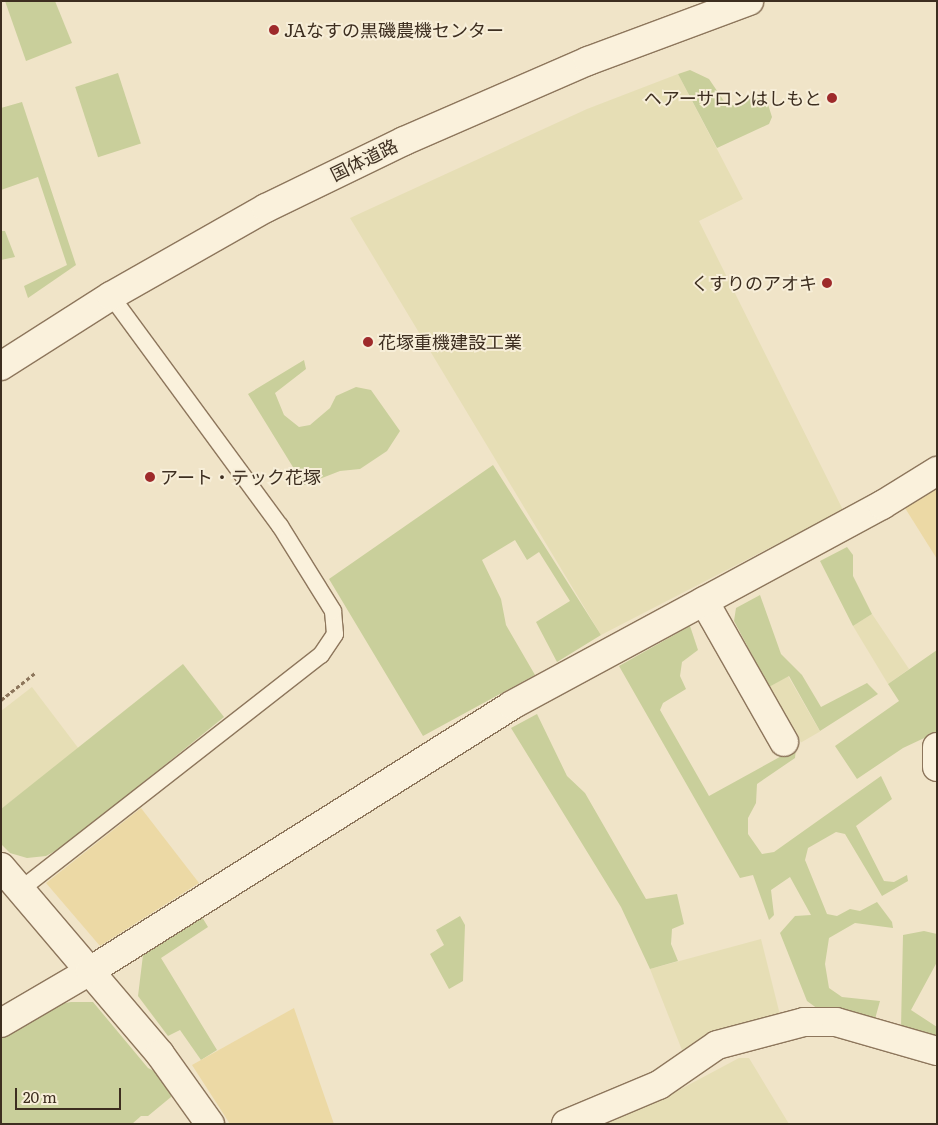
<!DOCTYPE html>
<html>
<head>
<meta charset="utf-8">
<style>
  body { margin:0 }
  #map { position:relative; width:938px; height:1125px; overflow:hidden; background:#f0e4c8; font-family:Literata,"Noto Sans JP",serif }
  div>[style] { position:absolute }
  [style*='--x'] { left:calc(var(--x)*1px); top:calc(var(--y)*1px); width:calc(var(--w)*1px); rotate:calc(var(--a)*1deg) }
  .farmland>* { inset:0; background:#e6deb5; transform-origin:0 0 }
  .green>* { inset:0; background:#c9cf9b; transform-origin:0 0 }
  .sand>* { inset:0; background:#ecd9a5 }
  .path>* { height:3px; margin-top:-1.5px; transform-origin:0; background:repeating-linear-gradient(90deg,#8d765c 0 4px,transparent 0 6.5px) }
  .roads { filter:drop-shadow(1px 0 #8d765c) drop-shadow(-1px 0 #8d765c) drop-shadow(0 1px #8d765c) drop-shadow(0 -1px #8d765c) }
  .service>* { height:16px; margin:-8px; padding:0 8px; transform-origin:8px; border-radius:8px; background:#faf1dc }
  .minor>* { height:28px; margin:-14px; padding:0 14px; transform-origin:14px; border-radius:14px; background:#faf1dc }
  .tertiary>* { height:28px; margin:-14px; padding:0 14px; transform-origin:14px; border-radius:14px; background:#faf1dc }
  .dots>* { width:14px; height:14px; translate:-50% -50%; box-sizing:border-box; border:2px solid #f7eed8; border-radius:50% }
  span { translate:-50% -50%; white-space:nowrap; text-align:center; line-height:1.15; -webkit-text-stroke:4px #f7eed8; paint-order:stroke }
  .poi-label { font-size:18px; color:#3d2e20 }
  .left { translate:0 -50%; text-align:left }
  .right { translate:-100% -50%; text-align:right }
  .street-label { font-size:18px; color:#3d2e20 }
  .frame { position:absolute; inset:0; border:2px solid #3d2e20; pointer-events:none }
  .scale { position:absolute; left:15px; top:1088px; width:106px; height:22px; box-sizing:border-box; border:2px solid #3d2e20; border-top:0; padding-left:6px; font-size:15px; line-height:18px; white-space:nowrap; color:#3d2e20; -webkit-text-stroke:4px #f7eed8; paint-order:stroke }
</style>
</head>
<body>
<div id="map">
  <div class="farmland">
    <div style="clip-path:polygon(678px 74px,743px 199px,699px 221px,843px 510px,601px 635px,350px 218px,587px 109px)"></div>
    <div style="clip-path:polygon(872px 614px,909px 669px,888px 684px,853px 626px)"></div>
    <div style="left:788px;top:676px;width:64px;height:22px;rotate:60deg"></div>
    <div style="clip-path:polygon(32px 687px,79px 749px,1px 809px,1px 711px)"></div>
    <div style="clip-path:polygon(761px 939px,780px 1015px,722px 1031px,682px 1050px,650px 969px)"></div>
    <div style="clip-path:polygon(739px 1058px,749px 1058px,789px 1124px,605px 1124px,664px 1098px)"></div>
  </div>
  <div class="green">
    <div style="clip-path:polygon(5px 1px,55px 1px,72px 43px,26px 61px)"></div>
    <div style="clip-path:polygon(690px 70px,709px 79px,728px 107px,761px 94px,766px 98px,772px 117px,769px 124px,717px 148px,678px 74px)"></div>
    <div style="left:118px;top:73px;width:74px;height:45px;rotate:72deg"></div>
    <div style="clip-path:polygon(22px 102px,76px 265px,28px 298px,24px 286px,67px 265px,38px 177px,1px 190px,1px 108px)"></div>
    <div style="clip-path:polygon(1px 231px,5px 231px,15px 257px,1px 260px)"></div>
    <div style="clip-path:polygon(304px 360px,306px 369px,275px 393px,284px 415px,299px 427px,310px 425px,330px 408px,336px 396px,356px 387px,371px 390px,400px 431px,387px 451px,360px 469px,340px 471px,304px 485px,248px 394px)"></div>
    <div style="clip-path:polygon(493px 465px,601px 635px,557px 662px,536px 622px,570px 601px,539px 552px,527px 560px,515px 540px,482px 560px,501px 599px,506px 625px,535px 675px,423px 736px,329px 579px)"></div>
    <div style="clip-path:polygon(847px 547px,853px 555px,853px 576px,872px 614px,853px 626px,820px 561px)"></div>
    <div style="clip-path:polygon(760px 595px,781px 654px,802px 675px,821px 707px,867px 683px,878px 694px,820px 731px,789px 676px,769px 687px,734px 621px,736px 608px)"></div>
    <div style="clip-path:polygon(690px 626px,698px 650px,682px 662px,680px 676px,686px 689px,663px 703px,660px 710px,709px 796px,796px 748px,795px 758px,757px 784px,756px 803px,748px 818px,748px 834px,762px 854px,774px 852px,881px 776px,892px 799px,856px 826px,884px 881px,894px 882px,907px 875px,908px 881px,882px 896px,845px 834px,836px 832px,808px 848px,805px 860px,827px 914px,837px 916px,850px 909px,860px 911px,877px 902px,892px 922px,893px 928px,855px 923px,829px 938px,825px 964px,829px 988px,842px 997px,880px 1001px,875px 1019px,818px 1009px,807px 1001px,780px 933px,795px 916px,811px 915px,790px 877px,771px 890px,774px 915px,769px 920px,753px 875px,740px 878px,619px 666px)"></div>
    <div style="clip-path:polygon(937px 650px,937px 732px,903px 748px,857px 779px,835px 746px,899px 701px,888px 684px)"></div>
    <div style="clip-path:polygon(183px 664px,224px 717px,66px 845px,46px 856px,27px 858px,10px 853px,1px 844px,1px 809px)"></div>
    <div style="clip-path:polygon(537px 714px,567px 776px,585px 793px,646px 899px,677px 894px,684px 924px,672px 929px,671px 944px,678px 961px,650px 969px,621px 907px,511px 728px)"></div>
    <div style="clip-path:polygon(460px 916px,465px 925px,463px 981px,449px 989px,430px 954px,444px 945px,436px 930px)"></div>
    <div style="clip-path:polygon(202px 917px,208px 927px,161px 958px,217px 1050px,201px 1060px,180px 1030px,168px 1036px,138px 996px,143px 955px)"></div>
    <div style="clip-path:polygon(924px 931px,937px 934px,937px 962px,911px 1010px,937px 1027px,937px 1036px,901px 1028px,903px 935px)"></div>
    <div style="clip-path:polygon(71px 1002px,93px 1002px,148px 1068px,168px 1078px,173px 1088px,171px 1097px,148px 1116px,141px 1116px,132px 1124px,1px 1124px,1px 1035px,50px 1006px)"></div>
  </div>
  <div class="sand">
    <div style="clip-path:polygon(937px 489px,937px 559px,905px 508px)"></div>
    <div style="clip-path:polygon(141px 808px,199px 883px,100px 946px,46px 883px)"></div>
    <div style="clip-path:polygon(294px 1008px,334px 1124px,230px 1124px,192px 1065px)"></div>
  </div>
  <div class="path">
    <div style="--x:1;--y:700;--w:43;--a:-38.5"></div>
  </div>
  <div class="roads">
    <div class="service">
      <div style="--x:20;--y:890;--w:382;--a:-38"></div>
      <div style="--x:321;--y:655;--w:25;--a:-56"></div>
      <div style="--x:335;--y:634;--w:23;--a:-95"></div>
      <div style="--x:333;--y:611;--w:100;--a:-121.9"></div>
      <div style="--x:280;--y:526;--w:285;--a:-126.3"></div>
    </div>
    <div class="minor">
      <div style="--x:704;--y:601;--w:162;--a:60.4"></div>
      <div style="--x:937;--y:747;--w:20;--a:90"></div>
      <div style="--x:1;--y:867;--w:245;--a:49.6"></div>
      <div style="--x:160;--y:1054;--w:86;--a:54.5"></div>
      <div style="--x:1;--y:1023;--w:103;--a:-30.3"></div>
      <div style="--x:90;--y:971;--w:499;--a:-32.2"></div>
      <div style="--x:512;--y:705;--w:421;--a:-28.4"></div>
      <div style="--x:882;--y:505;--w:65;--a:-31.7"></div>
      <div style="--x:566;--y:1124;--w:101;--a:-22.8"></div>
      <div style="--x:659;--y:1085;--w:70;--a:-34.6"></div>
      <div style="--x:717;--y:1045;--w:90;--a:-14.8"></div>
      <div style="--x:804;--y:1022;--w:32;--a:0"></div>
      <div style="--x:836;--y:1022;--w:105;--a:16"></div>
    </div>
    <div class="tertiary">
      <div style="--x:1;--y:366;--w:130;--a:-32.5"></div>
      <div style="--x:111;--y:296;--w:178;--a:-29.6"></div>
      <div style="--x:266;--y:208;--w:153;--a:-25.9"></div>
      <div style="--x:404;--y:141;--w:201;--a:-23.5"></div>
      <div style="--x:588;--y:61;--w:172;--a:-20.4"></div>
    </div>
  </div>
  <div class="dots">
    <div style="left:274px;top:30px;background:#9e2a2b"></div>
    <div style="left:832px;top:98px;background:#9e2a2b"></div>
    <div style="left:827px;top:283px;background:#9e2a2b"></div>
    <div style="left:368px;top:342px;background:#9e2a2b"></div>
    <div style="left:150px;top:477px;background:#9e2a2b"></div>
  </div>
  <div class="poi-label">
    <span class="left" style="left:284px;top:30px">JAなすの黒磯農機センター</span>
    <span class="right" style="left:822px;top:98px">ヘアーサロンはしもと</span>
    <span class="right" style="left:817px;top:283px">くすりのアオキ</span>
    <span class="left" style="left:378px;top:342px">花塚重機建設工業</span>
    <span class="left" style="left:160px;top:477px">アート・テック花塚</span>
  </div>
  <div class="street-label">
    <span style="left:364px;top:160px;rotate:-26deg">国体道路</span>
  </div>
  <div class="frame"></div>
  <div class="scale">20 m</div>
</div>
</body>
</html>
